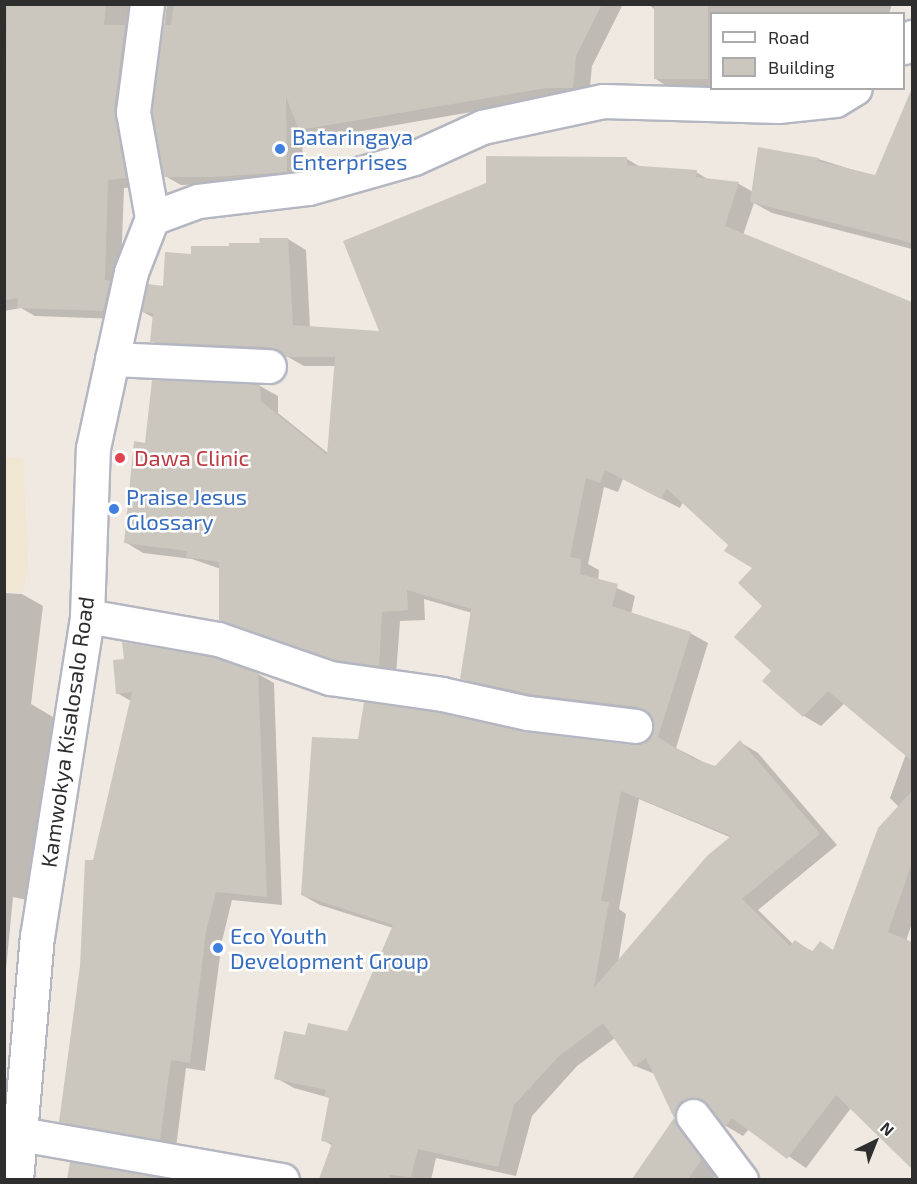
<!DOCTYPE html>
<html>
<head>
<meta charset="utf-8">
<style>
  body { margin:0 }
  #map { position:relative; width:917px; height:1184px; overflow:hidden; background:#efe9e1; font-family:"Exo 2",sans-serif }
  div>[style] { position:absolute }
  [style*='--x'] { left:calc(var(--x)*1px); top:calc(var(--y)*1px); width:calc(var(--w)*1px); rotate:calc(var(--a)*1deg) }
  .education>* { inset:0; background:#f0e6d1 }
  .shadow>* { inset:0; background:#0003 }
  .building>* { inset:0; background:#cbc7bf; transform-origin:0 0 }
  .roads { filter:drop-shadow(2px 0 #b4b7c1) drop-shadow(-2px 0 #b4b7c1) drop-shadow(0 2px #b4b7c1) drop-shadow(0 -2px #b4b7c1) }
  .minor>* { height:33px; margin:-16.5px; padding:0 16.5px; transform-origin:16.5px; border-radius:16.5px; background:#fff }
  .dots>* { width:16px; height:16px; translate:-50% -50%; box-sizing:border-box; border:3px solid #fff; border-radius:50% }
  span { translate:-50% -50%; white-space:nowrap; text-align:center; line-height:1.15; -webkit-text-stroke:5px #fff; paint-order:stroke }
  .shop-label { font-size:22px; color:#366cbe }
  .left { translate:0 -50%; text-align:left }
  .health-label { font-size:22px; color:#be3a42 }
  .street-label { font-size:22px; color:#2e2e2e }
  .frame { position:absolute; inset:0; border:6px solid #2e2e2e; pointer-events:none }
  .legend { position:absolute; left:710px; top:12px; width:195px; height:78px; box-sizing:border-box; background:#fff; border:2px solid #ababab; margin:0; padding:8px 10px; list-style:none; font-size:18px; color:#2e2e2e }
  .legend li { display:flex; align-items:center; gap:12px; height:30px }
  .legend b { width:30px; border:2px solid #ababab }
  .north { position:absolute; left:845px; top:1112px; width:60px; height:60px; -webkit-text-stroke:4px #fff; paint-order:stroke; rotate:43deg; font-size:16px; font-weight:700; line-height:24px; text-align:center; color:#2e2e2e }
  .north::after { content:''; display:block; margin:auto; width:21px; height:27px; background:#2e2e2e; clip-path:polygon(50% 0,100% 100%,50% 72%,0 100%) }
</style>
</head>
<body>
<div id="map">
  <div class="education">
    <div style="clip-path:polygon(5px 458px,23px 458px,28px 566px,22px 593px,5px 591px)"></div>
  </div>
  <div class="shadow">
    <div style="clip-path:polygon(4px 4px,149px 4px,141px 187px,124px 188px,119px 319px,35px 316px,21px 308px,4px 311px)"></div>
    <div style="clip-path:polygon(623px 4px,592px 66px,589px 97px,564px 96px,316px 139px,302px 130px,303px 180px,181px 185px,165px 176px,153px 112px,167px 4px)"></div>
    <div style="clip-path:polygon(649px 4px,892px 4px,889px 14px,712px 14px,712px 88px,670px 88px,654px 78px,656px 11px)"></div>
    <div style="clip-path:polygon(evenodd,912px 91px,912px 249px,772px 213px,754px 203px,743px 235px,912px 304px,912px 923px,906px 941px,912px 943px,912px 1162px,851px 1108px,806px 1168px,749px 1129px,743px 1136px,726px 1126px,711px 1109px,699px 1111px,693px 1127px,676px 1117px,655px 1074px,635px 1066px,615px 1038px,577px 1066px,532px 1116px,516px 1176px,436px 1158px,431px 1180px,320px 1180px,333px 1146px,323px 1140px,330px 1098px,294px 1088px,276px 1078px,306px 1037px,348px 1032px,393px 928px,320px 905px,302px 895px,360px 741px,525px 733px,633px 746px,651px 739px,655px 728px,650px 716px,550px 704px,480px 688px,462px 678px,472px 613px,424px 599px,425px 620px,400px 621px,396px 675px,354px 669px,239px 630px,220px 619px,221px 569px,192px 559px,143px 553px,125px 542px,146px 444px,260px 386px,278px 396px,278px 413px,329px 454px,336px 366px,304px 366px,288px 357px,170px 351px,152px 341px,154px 318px,143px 312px,192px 255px,288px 239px,306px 250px,310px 327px,381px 332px,627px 159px,642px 168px,696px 172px,711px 181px,739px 184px,753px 192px,818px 159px,876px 177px,912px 91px,623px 479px,680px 508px,683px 502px,754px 568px,804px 716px,821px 726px,845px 703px,906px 754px,890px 798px,899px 807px,835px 951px,814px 952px,795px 942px,793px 944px,758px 910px,837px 845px,758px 753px,740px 742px,715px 768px,676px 748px,708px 643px,690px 633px,631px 614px,635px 596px,598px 580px,599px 570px,588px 564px,604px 487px,618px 492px,623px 479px,912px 91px,639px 799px,732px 838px,618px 963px,626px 914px,619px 909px,639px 799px)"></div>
    <div style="clip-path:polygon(4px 593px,22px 594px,43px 606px,31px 704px,53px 717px,46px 827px,37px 827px,27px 900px,13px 897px,4px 990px)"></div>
    <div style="clip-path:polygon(258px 674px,274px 683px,282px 905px,232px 900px,222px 941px,205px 1071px,186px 1068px,176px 1148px,77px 1130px,61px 1121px,94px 862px,131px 701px,117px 693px)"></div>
    <div style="clip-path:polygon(675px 1120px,692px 1130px,719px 1170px,713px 1180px,634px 1180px)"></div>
    <div style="clip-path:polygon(71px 1163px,162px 1180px,69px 1180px)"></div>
  </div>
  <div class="building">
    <div style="clip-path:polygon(7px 4px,106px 4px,104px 25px,125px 25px,114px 110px,126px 178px,108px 180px,105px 280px,110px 281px,103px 311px,17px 308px,18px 298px,4px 300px)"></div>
    <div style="clip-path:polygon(174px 4px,602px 4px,576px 56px,573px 88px,547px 88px,299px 130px,286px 97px,287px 172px,213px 177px,164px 177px,152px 112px,163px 25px,171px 25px)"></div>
    <div style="left:654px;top:4px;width:54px;height:75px"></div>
    <div style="clip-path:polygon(912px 88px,912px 243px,750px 202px,758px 147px,819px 158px,818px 161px,875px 175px)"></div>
    <div style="clip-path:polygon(evenodd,486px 156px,627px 157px,627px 165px,697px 170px,696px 177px,739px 182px,725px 226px,912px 302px,912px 761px,828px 691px,803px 717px,762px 681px,771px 671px,734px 637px,762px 606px,738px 583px,752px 568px,724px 551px,728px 545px,667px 489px,661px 499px,605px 470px,600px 483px,586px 478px,570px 557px,581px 559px,580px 574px,618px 584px,612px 606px,691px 632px,658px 737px,692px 758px,715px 766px,740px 740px,820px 834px,742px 899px,790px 946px,795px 940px,812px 952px,820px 941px,833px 950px,878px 828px,912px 791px,912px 863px,888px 932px,912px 942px,912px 1169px,836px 1095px,787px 1159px,732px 1118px,725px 1127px,700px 1099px,681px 1101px,674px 1118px,646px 1058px,634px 1067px,603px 1023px,559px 1056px,514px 1105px,498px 1167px,418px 1149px,411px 1177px,390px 1175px,389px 1179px,319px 1179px,332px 1143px,321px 1141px,329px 1098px,324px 1096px,326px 1090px,274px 1079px,284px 1031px,305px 1035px,308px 1023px,347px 1031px,393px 925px,301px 895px,312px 737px,358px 739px,364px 702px,439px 712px,526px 732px,633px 745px,650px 738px,652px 719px,637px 707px,531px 694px,460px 679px,471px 609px,407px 590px,408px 610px,382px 612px,379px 666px,334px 660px,219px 620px,219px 562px,186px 557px,187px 551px,124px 543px,134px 441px,145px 443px,152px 380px,260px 384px,261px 401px,327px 455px,335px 357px,285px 357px,270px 347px,150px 342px,153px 313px,141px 312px,148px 284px,163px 286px,165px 252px,191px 254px,191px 246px,229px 246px,229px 243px,260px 243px,259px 238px,288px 238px,293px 325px,379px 331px,343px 241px,486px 183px,486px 156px,621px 791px,731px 836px,707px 856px,594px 988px,609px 902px,601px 901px,621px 791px)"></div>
    <div style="clip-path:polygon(122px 642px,213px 657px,258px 673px,267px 897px,216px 892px,206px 931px,190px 1063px,171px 1060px,160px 1140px,59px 1122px,80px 966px,85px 860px,93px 860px,132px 692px,116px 694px,113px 660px,124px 659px)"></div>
    <div style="clip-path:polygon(674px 1118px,702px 1159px,688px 1179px,632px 1179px)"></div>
    <div style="clip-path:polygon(70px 1162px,156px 1177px,155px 1179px,67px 1179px)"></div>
  </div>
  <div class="roads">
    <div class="minor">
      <div style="--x:147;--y:4;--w:109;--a:97.4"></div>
      <div style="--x:133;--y:112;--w:108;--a:79.8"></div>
      <div style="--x:904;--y:47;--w:13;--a:-51"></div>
      <div style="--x:152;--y:218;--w:49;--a:-20.3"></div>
      <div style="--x:198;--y:201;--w:112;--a:-6.7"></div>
      <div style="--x:309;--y:188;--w:109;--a:-15.9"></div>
      <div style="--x:414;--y:158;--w:75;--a:-24.5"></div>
      <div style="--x:482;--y:127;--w:124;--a:-12.1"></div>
      <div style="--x:603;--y:101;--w:175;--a:1.6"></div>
      <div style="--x:778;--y:106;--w:57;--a:-6"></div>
      <div style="--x:835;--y:100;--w:23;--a:-31"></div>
      <div style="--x:112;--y:359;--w:157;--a:2.6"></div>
      <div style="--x:87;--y:616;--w:133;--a:10"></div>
      <div style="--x:218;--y:639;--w:119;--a:19.2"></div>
      <div style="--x:330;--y:678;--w:113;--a:8.1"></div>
      <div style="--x:442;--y:694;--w:88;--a:12.5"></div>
      <div style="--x:528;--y:713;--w:108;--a:6.9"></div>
      <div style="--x:693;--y:1116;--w:80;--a:53.1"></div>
      <div style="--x:21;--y:1134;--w:265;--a:10"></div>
      <div style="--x:16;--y:1180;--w:244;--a:-85.1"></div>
      <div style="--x:37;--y:937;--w:325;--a:-81.1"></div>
      <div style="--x:87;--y:616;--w:168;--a:-88"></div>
      <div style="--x:93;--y:448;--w:180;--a:-77.8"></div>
      <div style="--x:131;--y:272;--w:58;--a:-68.7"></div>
    </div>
  </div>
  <div class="dots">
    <div style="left:280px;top:149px;background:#3f7fe0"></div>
    <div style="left:120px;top:458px;background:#e0444e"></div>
    <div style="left:114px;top:509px;background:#3f7fe0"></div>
    <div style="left:218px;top:948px;background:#3f7fe0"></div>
  </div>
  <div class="shop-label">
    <span class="left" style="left:292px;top:149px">Bataringaya<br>Enterprises</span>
    <span class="left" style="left:126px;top:509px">Praise Jesus<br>Glossary</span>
    <span class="left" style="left:230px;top:948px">Eco Youth<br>Development Group</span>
  </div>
  <div class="health-label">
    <span class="left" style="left:134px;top:458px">Dawa Clinic</span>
  </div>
  <div class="street-label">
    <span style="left:67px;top:732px;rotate:-82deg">Kamwokya Kisalosalo Road</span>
  </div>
  <div class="frame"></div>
  <ul class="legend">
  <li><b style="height:8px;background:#fff"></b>Road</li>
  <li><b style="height:16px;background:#cbc7bf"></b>Building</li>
  </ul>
  <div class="north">N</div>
</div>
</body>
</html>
